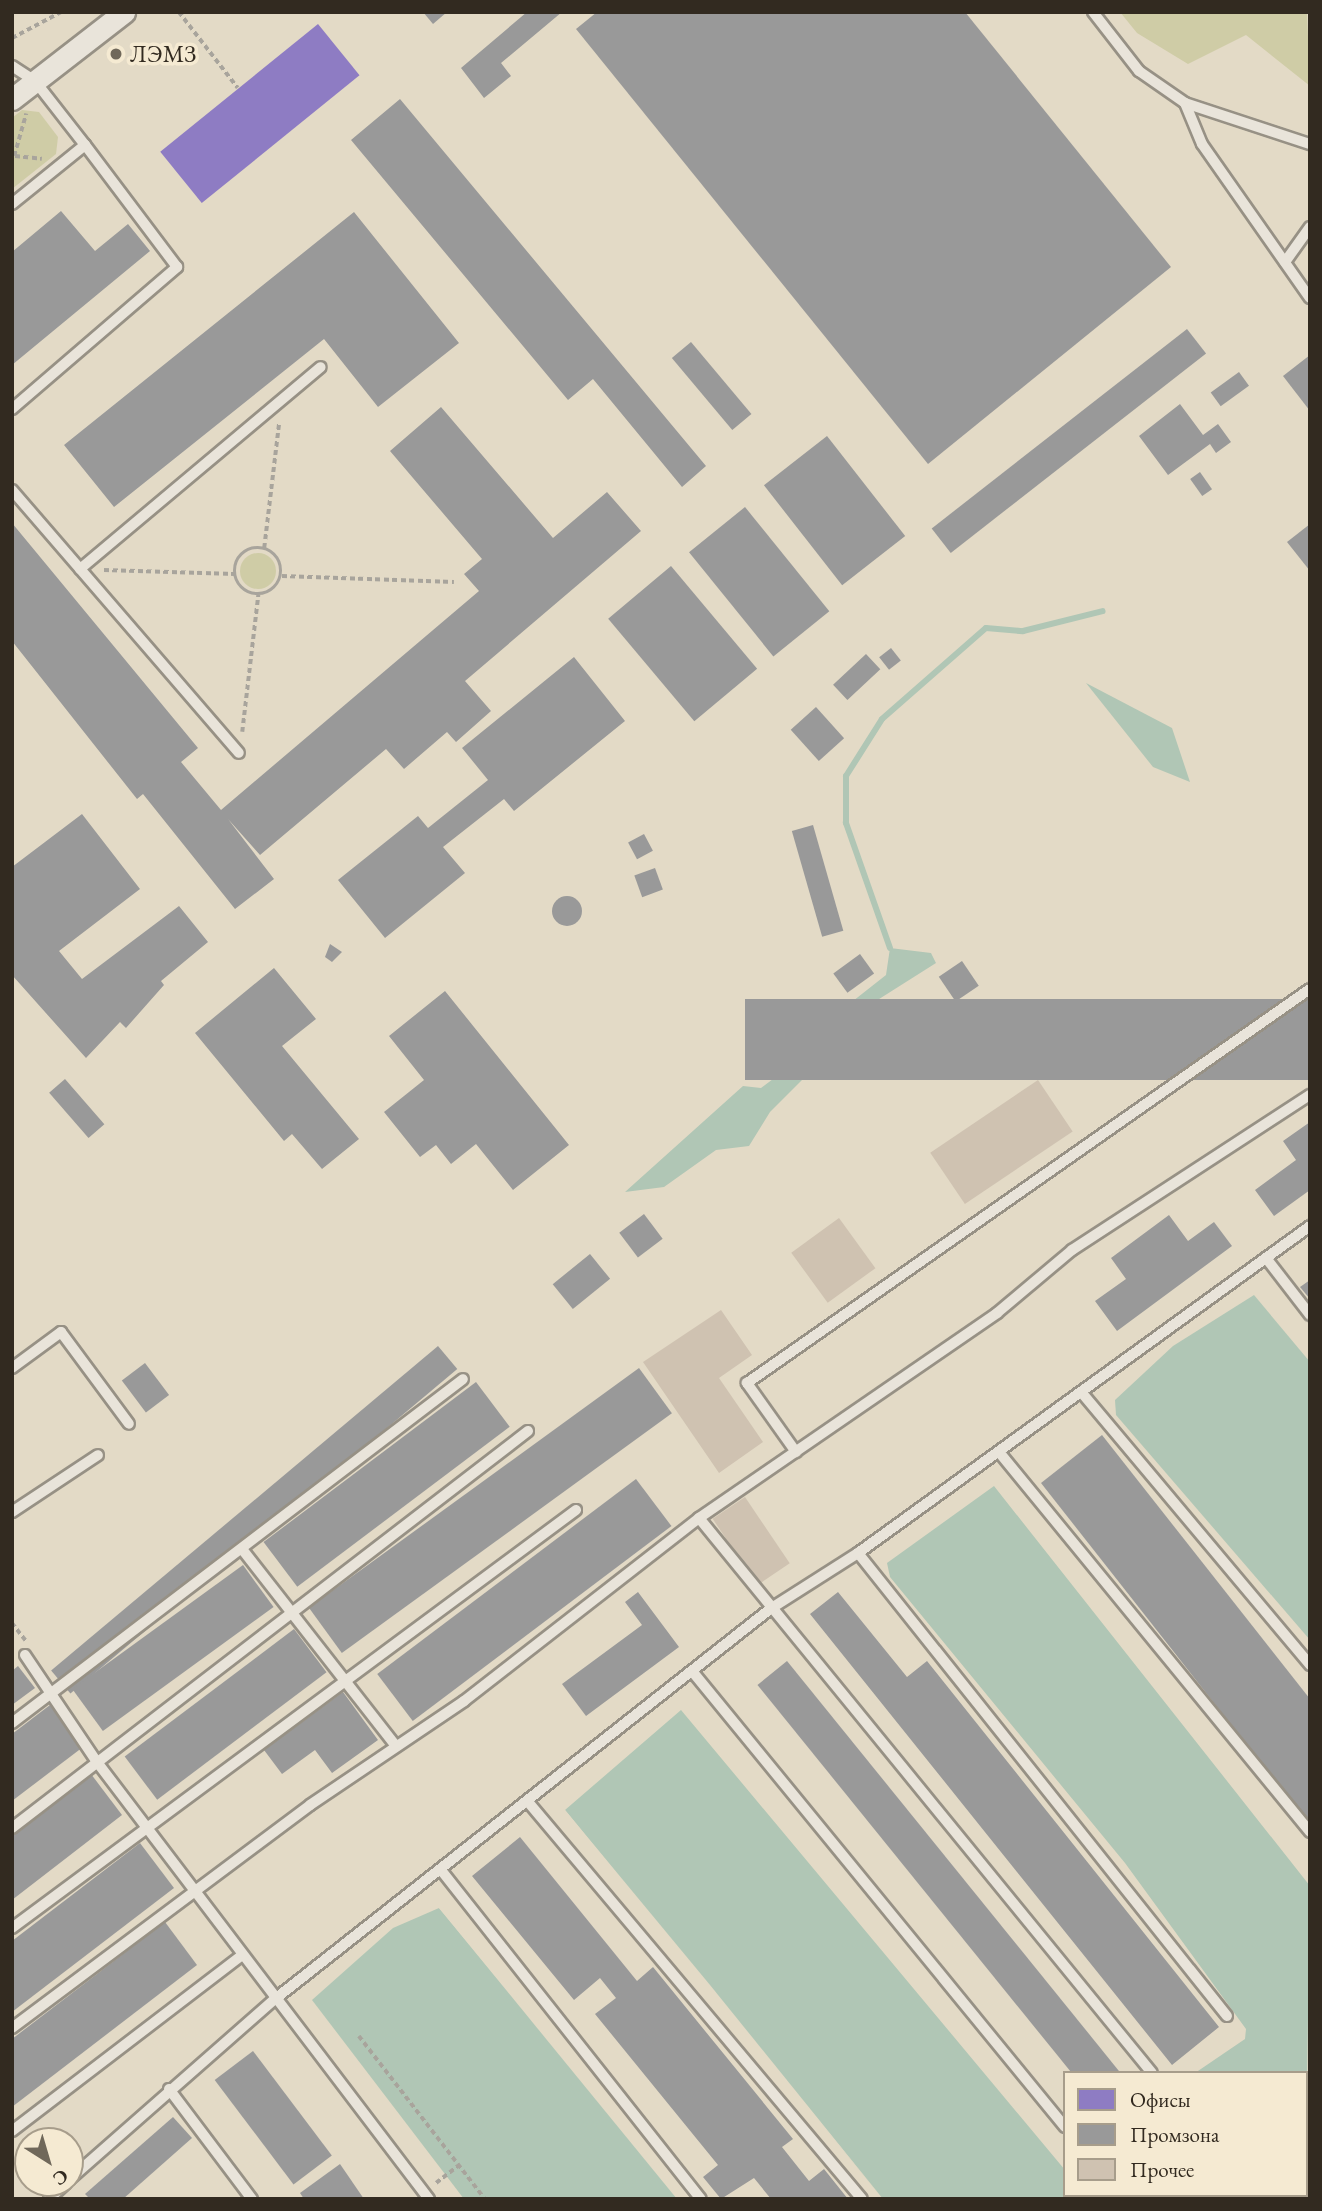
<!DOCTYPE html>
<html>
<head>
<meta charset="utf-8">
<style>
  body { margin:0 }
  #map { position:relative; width:1322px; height:2211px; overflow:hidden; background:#e3dac6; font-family:"EB Garamond",serif }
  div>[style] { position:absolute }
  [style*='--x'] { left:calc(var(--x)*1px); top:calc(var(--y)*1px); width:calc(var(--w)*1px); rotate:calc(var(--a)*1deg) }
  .green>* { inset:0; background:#cfcca6 }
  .round { border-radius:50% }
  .water>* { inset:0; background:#b0c6b5 }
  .pier>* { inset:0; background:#e3dac6 }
  .offices>* { inset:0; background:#8e7cc3; transform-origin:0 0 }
  .industry>* { inset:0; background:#999; transform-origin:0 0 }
  .stream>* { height:6px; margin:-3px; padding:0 3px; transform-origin:3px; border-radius:3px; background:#b0c6b5 }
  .building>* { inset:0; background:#cfc2b1; transform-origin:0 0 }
  .path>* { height:3.5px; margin-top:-1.75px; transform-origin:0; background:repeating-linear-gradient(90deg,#a8a49c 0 5px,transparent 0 8.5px) }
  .path>.ring { margin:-1.75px; padding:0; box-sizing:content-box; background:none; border:3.5px solid #a8a49c; border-radius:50% }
  .roads { filter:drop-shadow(2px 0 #979185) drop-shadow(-2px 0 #979185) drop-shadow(0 2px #979185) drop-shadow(0 -2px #979185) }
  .lane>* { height:10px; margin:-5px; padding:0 5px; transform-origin:5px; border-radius:5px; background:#e9e4da }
  .street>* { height:21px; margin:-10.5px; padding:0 10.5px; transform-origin:10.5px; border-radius:10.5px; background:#e9e4da }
  .dots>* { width:19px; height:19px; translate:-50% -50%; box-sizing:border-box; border:4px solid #f5ead2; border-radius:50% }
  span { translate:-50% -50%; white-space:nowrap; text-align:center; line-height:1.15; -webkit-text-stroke:7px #f5ead2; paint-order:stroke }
  .poi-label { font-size:24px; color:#322a20 }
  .left { translate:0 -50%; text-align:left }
  .frame { position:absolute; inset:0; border:14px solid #322a20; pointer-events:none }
  .legend { position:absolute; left:1063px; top:2071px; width:245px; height:126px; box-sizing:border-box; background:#f5ead2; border:2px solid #a79d8b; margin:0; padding:9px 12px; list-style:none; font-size:21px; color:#322a20 }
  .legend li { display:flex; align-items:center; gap:14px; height:35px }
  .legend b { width:35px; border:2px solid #a79d8b }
  .north { position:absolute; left:14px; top:2127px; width:70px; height:70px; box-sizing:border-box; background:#f5ead2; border:2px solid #a79d8b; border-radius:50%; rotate:143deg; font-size:19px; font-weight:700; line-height:28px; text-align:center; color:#322a20 }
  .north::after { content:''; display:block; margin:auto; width:24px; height:32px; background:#70685a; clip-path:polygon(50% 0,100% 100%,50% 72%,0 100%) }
</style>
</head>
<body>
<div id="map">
  <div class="green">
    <div style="clip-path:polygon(1120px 12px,1307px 12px,1310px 86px,1246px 35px,1188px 64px,1137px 33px)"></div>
    <div style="clip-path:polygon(22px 110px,39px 112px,58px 137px,56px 154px,12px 189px,12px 118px)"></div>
    <div class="round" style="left:240px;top:553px;width:36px;height:36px"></div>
  </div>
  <div class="water">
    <div style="clip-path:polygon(1086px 683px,1172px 728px,1190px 782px,1153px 767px)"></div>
    <div style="clip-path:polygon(890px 948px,931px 953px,936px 963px,857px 1013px,831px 1051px,770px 1112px,749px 1146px,716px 1150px,664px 1187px,625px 1192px,743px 1086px,761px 1088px,825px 1040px,853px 1001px,886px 975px)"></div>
    <div style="clip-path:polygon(1254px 1295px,1310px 1362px,1310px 1640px,1116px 1415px,1115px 1400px,1173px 1346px)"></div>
    <div style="clip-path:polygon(994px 1486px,1310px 1886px,1306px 2150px,1306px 2073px,1195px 2073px,1245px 2039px,1246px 2029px,1125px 1863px,890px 1577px,887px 1563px)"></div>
    <div style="clip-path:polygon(681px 1710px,1065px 2170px,1065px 2195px,1243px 2195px,883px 2199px,565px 1810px)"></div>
    <div style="clip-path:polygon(439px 1908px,677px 2199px,464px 2199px,312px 2000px,393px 1928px)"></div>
  </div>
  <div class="pier">
    <div style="clip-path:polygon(565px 1810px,710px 1985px,883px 2199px,562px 1812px)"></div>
    <div style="clip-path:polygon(442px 1906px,680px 2197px,680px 2199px,439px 1908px)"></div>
  </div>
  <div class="offices">
    <div style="left:318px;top:24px;width:66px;height:203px;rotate:51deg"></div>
  </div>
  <div class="industry">
    <div style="clip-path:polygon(423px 12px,447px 12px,433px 24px)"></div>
    <div style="clip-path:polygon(527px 12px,562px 12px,501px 63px,511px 76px,484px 98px,461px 68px)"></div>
    <div style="clip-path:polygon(597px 12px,965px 12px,1171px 267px,928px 464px,576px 29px)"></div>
    <div style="clip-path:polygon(400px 99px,706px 466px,682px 487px,593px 379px,568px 400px,351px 140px)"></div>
    <div style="clip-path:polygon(61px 211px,95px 251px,128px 224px,150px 251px,12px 365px,12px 252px)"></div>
    <div style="clip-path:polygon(354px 212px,459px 343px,378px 407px,324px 339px,114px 507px,64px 445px)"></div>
    <div style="left:1187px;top:329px;width:31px;height:324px;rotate:52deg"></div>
    <div style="left:691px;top:342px;width:94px;height:25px;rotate:50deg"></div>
    <div style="clip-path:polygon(1310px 355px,1310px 411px,1283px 376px)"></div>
    <div style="left:1239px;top:372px;width:17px;height:35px;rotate:54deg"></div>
    <div style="clip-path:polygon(1180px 404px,1203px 435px,1218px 424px,1231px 442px,1216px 453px,1210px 444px,1168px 475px,1139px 436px)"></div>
    <div style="clip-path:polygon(441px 407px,553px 538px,607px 492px,641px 531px,465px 681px,491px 711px,456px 742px,447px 732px,404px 769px,386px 749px,260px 855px,228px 819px,274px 879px,235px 909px,143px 794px,137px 799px,12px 641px,12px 523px,198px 748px,181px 762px,221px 810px,479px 591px,464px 574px,482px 559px,390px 451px)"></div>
    <div style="left:827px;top:436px;width:127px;height:80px;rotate:52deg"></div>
    <div style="left:1200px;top:472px;width:21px;height:12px;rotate:55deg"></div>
    <div style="left:745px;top:507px;width:134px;height:72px;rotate:51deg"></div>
    <div style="clip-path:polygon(1310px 524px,1310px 571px,1287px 542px)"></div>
    <div style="left:671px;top:566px;width:134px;height:82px;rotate:50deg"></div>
    <div style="left:891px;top:648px;width:16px;height:15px;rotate:52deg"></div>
    <div style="left:866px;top:654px;width:21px;height:45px;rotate:47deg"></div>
    <div style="clip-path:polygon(574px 657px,625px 721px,514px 811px,504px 799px,443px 847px,465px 873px,385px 938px,338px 880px,418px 816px,428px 828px,488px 780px,462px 748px)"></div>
    <div style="left:816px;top:707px;width:42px;height:34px;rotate:48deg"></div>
    <div style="clip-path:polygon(82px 814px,140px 889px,59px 951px,82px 979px,179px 906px,208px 942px,161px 981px,164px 985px,126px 1028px,120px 1022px,86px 1058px,12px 975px,12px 867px)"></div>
    <div style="left:813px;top:825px;width:110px;height:22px;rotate:74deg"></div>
    <div style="left:644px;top:834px;width:19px;height:18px;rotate:62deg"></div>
    <div style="left:655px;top:868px;width:23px;height:22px;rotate:70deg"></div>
    <div class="round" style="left:552px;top:896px;width:30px;height:30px"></div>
    <div style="clip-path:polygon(330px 944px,342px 952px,332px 962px,325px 957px)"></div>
    <div style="left:860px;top:954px;width:24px;height:33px;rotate:54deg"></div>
    <div style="left:962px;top:961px;width:30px;height:28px;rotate:56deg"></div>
    <div style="clip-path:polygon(274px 968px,316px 1019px,282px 1046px,359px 1139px,322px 1169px,292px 1134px,284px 1141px,195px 1033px)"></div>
    <div style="clip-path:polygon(445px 991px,569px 1145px,513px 1190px,476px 1144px,451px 1164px,436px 1145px,420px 1157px,384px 1112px,424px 1080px,389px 1036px)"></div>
    <div style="left:1310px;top:999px;width:81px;height:565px;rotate:90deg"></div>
    <div style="left:65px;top:1079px;width:60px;height:21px;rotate:49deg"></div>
    <div style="clip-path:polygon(1310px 1122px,1310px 1190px,1274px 1216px,1255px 1190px,1296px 1160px,1283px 1141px)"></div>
    <div style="left:644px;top:1214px;width:31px;height:31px;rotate:53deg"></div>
    <div style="clip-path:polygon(1169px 1215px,1188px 1241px,1214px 1222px,1232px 1246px,1117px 1331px,1095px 1301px,1126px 1279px,1111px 1258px)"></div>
    <div style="left:590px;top:1254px;width:32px;height:48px;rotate:51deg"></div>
    <div style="clip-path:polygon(1310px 1280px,1310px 1299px,1300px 1287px)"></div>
    <div style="left:438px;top:1346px;width:30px;height:505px;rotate:50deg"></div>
    <div style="left:145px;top:1363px;width:40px;height:29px;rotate:53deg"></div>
    <div style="left:639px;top:1368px;width:56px;height:408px;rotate:54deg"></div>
    <div style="left:476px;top:1382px;width:56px;height:266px;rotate:53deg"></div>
    <div style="clip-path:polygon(1102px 1435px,1310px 1699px,1310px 1825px,1041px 1483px)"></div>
    <div style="left:636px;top:1479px;width:59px;height:324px;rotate:53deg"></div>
    <div style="left:243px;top:1565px;width:52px;height:211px;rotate:54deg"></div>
    <div style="clip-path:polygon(638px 1592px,679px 1647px,586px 1716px,562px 1684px,642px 1625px,625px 1602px)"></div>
    <div style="clip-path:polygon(838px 1592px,907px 1677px,927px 1661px,1219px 2027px,1172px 2065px,810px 1614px)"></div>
    <div style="left:294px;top:1629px;width:54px;height:212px;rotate:53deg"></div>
    <div style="left:787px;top:1661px;width:530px;height:38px;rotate:51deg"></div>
    <div style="clip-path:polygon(18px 1666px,35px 1688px,12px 1705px,12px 1671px)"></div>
    <div style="clip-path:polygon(343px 1692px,378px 1740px,332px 1773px,315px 1750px,282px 1774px,264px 1750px)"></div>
    <div style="clip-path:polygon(50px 1705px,83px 1747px,12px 1801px,12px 1734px)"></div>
    <div style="clip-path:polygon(91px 1774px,122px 1815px,12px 1900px,12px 1835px)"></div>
    <div style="clip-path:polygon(520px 1837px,637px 1981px,653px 1967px,793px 2139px,782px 2147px,809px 2181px,824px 2169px,848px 2199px,771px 2199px,754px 2178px,721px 2199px,703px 2177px,718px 2165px,595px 2014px,616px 1998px,600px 1978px,574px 2000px,472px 1876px)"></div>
    <div style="clip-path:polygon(140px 1843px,174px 1888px,12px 2012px,12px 1941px)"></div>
    <div style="clip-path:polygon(165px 1922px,197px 1965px,12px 2107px,12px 2039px)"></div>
    <div style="left:253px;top:2051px;width:131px;height:48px;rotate:53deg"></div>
    <div style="clip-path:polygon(173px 2117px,192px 2138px,123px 2199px,90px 2199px,85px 2194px)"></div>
    <div style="clip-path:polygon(340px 2164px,364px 2199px,304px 2199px,300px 2193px)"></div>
  </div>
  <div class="stream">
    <div style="--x:890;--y:948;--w:133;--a:-109.4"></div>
    <div style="--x:846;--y:823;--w:47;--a:-90"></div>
    <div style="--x:846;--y:776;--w:67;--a:-57.7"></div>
    <div style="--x:882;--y:719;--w:138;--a:-41.2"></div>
    <div style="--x:986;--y:628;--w:37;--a:5"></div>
    <div style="--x:1023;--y:631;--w:82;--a:-14"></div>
  </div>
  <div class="building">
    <div style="left:1038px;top:1080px;width:62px;height:130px;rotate:56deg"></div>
    <div style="left:839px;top:1218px;width:62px;height:59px;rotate:54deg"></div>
    <div style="clip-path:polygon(721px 1310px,752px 1355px,719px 1378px,763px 1442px,719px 1473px,643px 1362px)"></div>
    <div style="left:745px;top:1497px;width:80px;height:39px;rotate:56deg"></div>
  </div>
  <div class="path">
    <div style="--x:179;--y:12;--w:96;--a:52.2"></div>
    <div style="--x:12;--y:38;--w:55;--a:-28"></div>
    <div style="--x:14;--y:156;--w:44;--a:-74.1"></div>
    <div style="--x:15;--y:156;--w:27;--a:6"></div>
    <div class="ring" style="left:235px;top:548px;width:42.5px;height:42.5px"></div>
    <div style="--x:264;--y:548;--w:126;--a:-83.2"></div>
    <div style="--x:104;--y:570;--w:131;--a:1.7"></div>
    <div style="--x:282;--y:576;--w:172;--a:2"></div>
    <div style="--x:242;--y:732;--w:138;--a:-83.3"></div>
    <div style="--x:12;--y:1623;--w:23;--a:52"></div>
    <div style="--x:359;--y:2036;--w:206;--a:52.3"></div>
    <div style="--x:436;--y:2183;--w:29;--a:-38"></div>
  </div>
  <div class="roads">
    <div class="lane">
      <div style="--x:1093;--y:12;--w:75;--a:52.1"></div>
      <div style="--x:1139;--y:71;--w:56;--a:34.8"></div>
      <div style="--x:1185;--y:103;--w:132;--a:18.2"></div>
      <div style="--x:12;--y:66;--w:27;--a:33"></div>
      <div style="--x:35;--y:81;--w:81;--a:52"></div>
      <div style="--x:85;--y:145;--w:94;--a:141.1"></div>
      <div style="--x:1185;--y:103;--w:44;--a:67.5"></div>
      <div style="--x:1202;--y:144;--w:188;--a:55"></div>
      <div style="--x:1285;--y:262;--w:43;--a:-54.5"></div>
      <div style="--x:12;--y:409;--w:218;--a:-40.7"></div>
      <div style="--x:177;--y:267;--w:153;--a:-127"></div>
      <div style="--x:12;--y:490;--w:347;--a:49.2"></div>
      <div style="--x:80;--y:569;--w:314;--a:-40"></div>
      <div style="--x:1266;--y:1258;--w:72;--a:52.3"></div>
      <div style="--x:12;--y:1368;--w:61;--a:-36.3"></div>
      <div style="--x:61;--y:1332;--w:114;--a:53.5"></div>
      <div style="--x:1082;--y:1393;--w:355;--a:50"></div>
      <div style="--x:796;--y:1452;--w:85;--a:-125.4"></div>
      <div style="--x:747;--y:1383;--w:687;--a:-34.99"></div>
      <div style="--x:999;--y:1452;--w:491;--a:50.7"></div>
      <div style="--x:12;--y:1512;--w:103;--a:-33.5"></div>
      <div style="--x:699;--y:1518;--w:716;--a:50.78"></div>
      <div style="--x:242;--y:1549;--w:249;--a:52"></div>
      <div style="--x:858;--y:1553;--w:592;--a:51.45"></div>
      <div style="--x:25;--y:1655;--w:129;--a:56.1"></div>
      <div style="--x:97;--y:1762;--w:549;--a:52.78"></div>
      <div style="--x:692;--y:1671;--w:589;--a:50.72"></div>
      <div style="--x:12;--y:1723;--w:567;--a:-37.33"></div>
      <div style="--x:529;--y:1803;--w:517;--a:49.94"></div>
      <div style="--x:12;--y:1828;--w:651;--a:-37.57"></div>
      <div style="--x:441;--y:1870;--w:419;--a:51.7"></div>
      <div style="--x:12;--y:1928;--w:702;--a:-36.54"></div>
      <div style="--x:12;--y:2028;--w:372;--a:-36.8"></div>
      <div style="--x:310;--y:1805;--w:186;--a:-34"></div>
      <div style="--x:464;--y:1701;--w:298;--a:-37.9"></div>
      <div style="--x:699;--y:1518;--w:362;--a:-34.5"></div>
      <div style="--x:997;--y:1313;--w:98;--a:-40"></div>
      <div style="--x:1072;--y:1250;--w:284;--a:-33.1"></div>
      <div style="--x:169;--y:2089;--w:138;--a:53"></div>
      <div style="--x:12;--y:2131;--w:290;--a:-37.4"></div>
      <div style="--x:70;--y:2179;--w:273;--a:-41.3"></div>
      <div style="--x:275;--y:1999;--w:630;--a:-38.23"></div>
      <div style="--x:770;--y:1609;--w:104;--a:-32.5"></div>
      <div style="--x:858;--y:1553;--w:558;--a:-35.88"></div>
      <div style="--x:1306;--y:2183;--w:5;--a:-37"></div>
      <div style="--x:49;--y:2199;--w:23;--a:-43"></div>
      <div style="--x:1284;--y:2199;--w:6;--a:-39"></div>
    </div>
    <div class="street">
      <div style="--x:12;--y:99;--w:142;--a:-37.8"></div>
    </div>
  </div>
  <div class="dots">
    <div style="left:116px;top:54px;background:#70685a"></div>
  </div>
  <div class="poi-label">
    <span class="left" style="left:130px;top:54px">ЛЭМЗ</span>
  </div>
  <div class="frame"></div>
  <ul class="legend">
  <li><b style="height:19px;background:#8e7cc3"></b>Офисы</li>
  <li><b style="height:19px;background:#999"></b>Промзона</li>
  <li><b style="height:19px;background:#cfc2b1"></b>Прочее</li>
  </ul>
  <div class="north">С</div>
</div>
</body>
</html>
